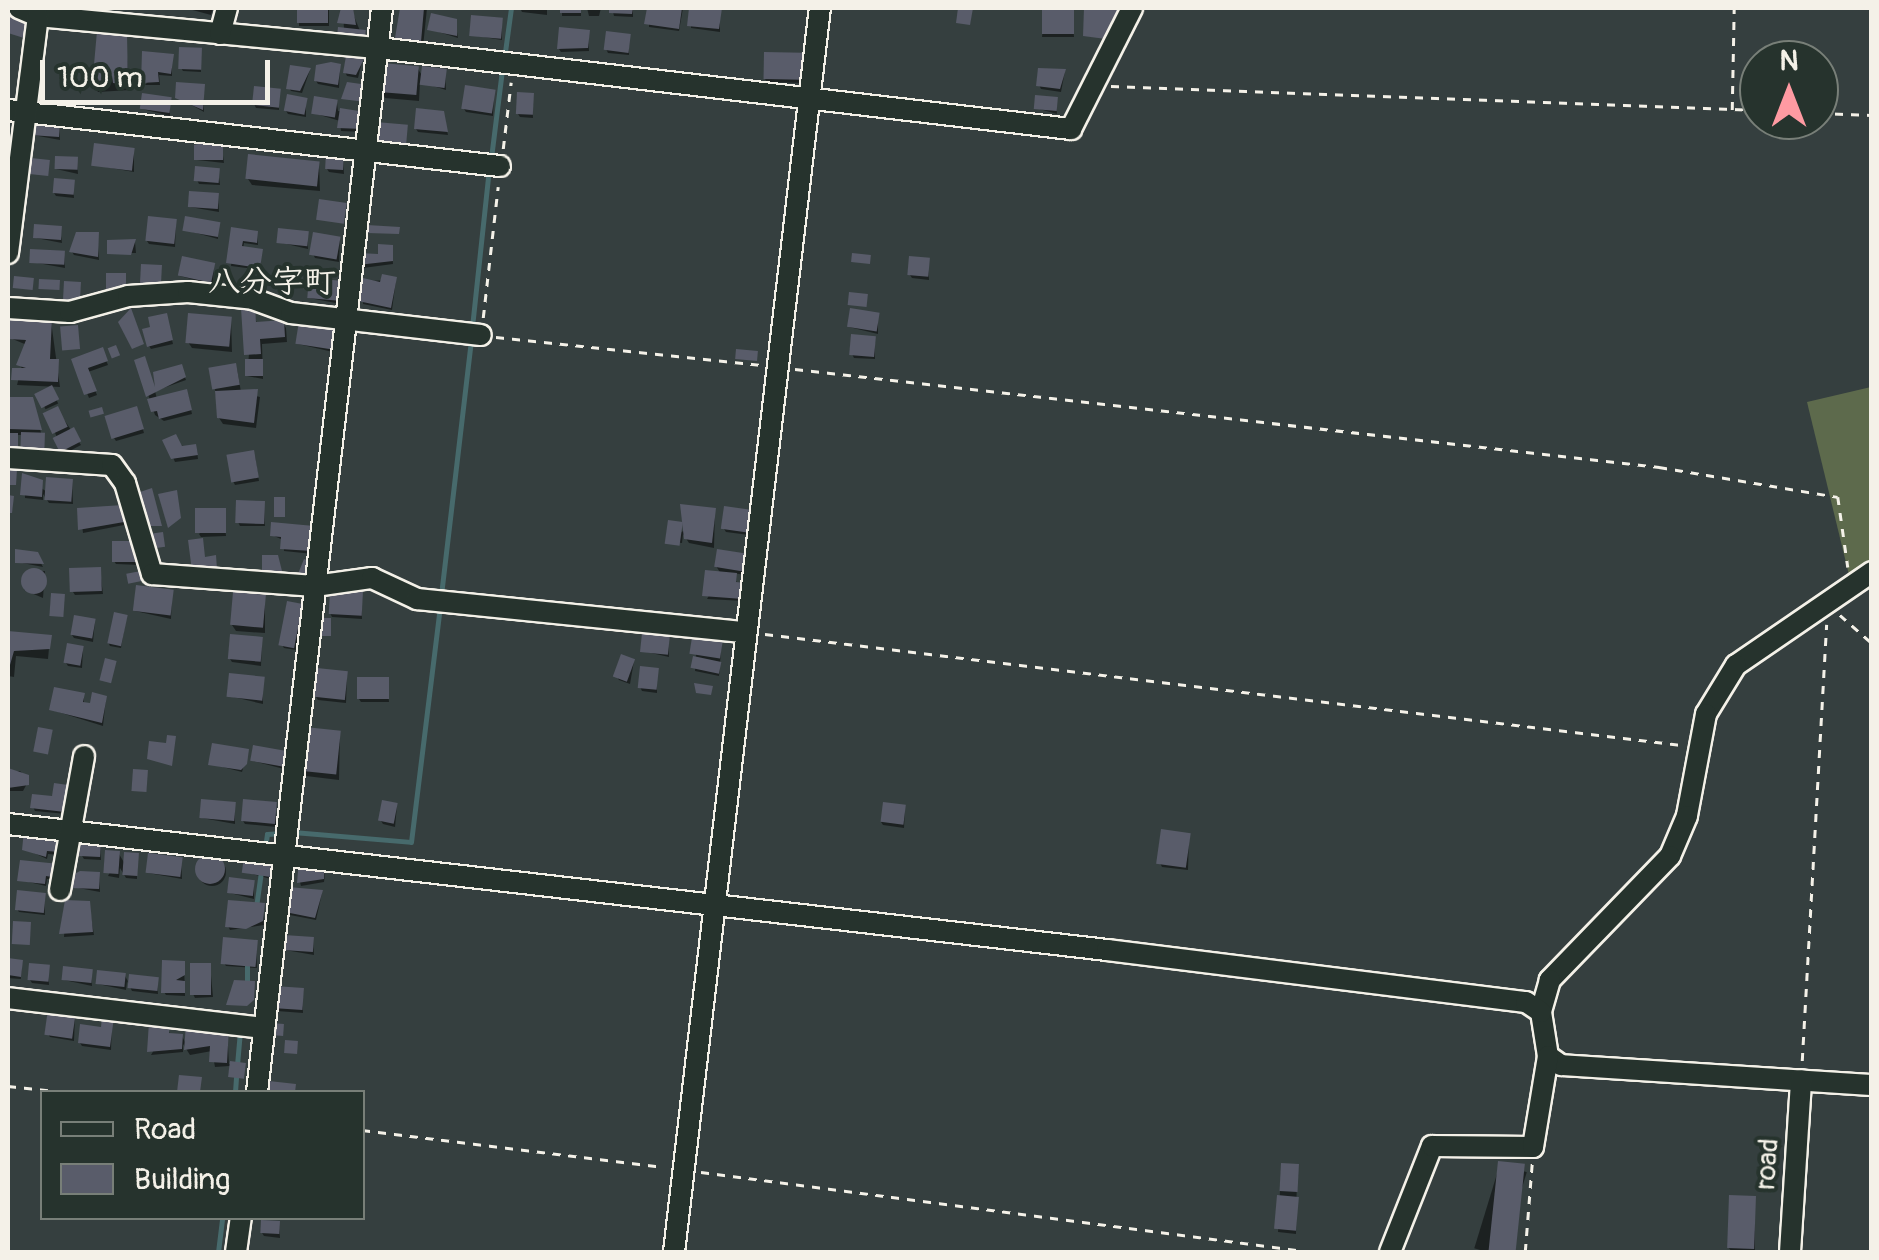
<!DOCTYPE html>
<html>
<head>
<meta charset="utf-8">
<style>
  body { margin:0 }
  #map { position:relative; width:1879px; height:1260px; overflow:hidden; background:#353f3f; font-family:Pangolin,"Klee One",sans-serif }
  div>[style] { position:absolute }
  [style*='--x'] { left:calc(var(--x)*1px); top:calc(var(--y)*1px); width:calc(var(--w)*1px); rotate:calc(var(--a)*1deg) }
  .green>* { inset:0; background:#5d6a4c }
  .shadow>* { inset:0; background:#0007; transform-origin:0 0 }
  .round { border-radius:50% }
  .stream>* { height:5px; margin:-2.5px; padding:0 2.5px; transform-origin:2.5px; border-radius:2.5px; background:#476a6c }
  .building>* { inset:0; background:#595c6a; transform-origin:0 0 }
  .path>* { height:2.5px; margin-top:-1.25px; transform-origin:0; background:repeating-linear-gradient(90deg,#f4f1e8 0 8px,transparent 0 16px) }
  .roads { filter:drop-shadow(2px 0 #f4f1e8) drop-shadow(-2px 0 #f4f1e8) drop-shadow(0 2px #f4f1e8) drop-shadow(0 -2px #f4f1e8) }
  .minor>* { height:20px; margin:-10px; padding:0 10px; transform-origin:10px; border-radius:10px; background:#26332d }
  span { translate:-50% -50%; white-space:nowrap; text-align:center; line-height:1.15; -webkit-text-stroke:8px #26332d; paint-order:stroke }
  .street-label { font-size:28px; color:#f4f1e8 }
  .quarter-label { font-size:32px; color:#f4f1e8; font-weight:700 }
  .frame { position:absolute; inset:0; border:10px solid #f4f1e8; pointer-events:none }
  .legend { position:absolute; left:40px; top:1090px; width:325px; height:130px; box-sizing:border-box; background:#26332d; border:2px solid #787f78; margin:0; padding:12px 18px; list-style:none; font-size:30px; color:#f4f1e8 }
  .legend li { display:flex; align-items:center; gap:20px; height:50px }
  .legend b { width:50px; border:2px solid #787f78 }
  .north { position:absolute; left:1739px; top:40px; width:100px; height:100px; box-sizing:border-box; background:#26332d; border:2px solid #787f78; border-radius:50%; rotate:0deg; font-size:28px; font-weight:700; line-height:40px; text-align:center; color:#f4f1e8 }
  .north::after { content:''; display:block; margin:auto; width:35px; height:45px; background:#ff9aa2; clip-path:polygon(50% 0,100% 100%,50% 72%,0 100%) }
  .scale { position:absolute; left:40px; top:60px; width:230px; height:45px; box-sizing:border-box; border:5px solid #f4f1e8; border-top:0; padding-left:12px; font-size:30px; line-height:35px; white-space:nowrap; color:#f4f1e8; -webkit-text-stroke:8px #26332d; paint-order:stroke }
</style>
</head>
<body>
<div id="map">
  <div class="green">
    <div style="clip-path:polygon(1871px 387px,1871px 566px,1849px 575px,1807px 402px)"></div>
  </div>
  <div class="shadow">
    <div style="clip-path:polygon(76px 8px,101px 8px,94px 8px,93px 18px)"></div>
    <div style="clip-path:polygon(185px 8px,213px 8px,211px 15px)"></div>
    <div style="left:299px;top:8px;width:30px;height:18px"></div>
    <div style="clip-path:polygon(343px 8px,351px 9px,365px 43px,344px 30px)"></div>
    <div style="clip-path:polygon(402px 8px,427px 8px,423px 47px,398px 38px)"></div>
    <div style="clip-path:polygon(520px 8px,547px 8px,547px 15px,522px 12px)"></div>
    <div style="left:562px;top:8px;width:19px;height:8px"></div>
    <div style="clip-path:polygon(587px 8px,601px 8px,599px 16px,589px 16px)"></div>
    <div style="clip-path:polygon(612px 8px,633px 8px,633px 17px,614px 16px)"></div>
    <div style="clip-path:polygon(649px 8px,683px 8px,679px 31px,649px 27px)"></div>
    <div style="clip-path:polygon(691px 8px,720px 8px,720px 32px,691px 28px)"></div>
    <div style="clip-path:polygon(1045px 8px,1072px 9px,1074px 37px,1042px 37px)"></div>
    <div style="clip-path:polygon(502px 20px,502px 40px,471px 35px)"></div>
    <div style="clip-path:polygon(455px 21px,458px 38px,429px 29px)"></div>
    <div style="clip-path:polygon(588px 32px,589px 51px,561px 52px,559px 49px)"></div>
    <div style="clip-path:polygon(125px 36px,130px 90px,98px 92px,94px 86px)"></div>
    <div style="clip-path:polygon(629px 36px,629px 55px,608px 53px,606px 49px)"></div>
    <div style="clip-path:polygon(200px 50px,201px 72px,183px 71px,181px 68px)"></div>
    <div style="clip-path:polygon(172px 56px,172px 76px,159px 75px,160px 85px,145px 85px)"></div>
    <div style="clip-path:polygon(802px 56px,803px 83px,767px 82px,765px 79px)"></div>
    <div style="clip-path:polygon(362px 62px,358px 78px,347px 76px,345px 72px)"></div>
    <div style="clip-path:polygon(340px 67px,339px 88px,318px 84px,316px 81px)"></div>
    <div style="clip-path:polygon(418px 69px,423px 77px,445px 71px,446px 90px,420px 82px,419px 101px,385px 98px,382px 92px)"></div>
    <div style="clip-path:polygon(310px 70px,302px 93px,291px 91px,289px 88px)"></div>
    <div style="clip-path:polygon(1065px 71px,1061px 92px,1041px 89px,1039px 85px)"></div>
    <div style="clip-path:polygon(203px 86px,204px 112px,177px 97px)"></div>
    <div style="clip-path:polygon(279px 91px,279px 110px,256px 108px,254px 104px)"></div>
    <div style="clip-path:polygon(494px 92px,493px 116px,466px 112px,464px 109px)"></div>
    <div style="clip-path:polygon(532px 96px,533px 118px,520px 117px,518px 114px)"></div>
    <div style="clip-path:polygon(1056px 99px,1057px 114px,1036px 108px)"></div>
    <div style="clip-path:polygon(170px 100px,170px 116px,142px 109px)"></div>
    <div style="clip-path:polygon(306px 100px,306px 117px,288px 114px,286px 111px)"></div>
    <div style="clip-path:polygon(337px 103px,338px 111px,364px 114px,364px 132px,341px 131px,340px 121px,313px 113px)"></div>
    <div style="clip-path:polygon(443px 113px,448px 135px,418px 132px,416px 129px)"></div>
    <div style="clip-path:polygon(59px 125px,60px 140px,33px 135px)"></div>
    <div style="clip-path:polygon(222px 148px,224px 163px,197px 160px)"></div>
    <div style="clip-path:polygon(134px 150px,134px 172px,94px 165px)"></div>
    <div style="clip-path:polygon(343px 156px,344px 174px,329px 172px,327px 169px)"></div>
    <div style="clip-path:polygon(77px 160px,78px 174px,56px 169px)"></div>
    <div style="clip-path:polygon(319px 164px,320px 191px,252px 185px,248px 179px)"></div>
    <div style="clip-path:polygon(218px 170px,220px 185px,199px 184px,197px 180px)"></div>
    <div style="clip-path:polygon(73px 183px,74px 198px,56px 196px,54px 193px)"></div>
    <div style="clip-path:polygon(218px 196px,219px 212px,190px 207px)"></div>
    <div style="clip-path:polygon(176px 222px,175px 247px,149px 244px,147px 241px)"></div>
    <div style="clip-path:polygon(218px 225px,218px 239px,185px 230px)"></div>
    <div style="clip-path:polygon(60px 228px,62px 243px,36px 238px)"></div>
    <div style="clip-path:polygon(234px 230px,257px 233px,258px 245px,244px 243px,243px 249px,261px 251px,261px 270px,231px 266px)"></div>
    <div style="clip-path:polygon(307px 234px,308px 249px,278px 242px)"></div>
    <div style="clip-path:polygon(97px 235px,99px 260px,74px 255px,72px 252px)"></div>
    <div style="clip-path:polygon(340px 239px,339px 262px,315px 258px,313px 254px)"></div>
    <div style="clip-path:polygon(135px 242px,136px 253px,110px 253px)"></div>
    <div style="clip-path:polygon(392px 247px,393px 264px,363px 268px,361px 264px)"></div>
    <div style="clip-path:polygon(64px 254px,65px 268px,32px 262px)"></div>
    <div style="clip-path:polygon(928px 260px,929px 280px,912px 278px,910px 275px)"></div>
    <div style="clip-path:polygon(214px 265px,213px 285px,180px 276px)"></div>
    <div style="clip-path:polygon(396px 280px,392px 310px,363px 304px,365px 281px)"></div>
    <div style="clip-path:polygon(340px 283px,341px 304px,309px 298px)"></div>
    <div style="clip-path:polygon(253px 310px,257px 324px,282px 322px,286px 328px,287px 342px,262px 344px,263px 379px,247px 376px)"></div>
    <div style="clip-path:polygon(878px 315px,878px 334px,849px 327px)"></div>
    <div style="clip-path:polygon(167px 319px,173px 344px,151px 349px,149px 346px)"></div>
    <div style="clip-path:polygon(231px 319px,232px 352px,192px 348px,188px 342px)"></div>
    <div style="clip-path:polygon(51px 321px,60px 387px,17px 385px,27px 345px,10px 338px)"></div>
    <div style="clip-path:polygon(334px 329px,333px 352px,298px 344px)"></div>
    <div style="clip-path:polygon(875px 338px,875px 359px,854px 358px,852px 354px)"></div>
    <div style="clip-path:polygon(102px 350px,108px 365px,88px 372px,97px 395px,89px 398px,74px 361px)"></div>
    <div style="clip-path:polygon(137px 362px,154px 389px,182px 370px,186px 380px,155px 391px,157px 399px,188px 395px,192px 414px,164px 421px,155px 415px)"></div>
    <div style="clip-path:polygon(237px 369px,241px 392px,260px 397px,256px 428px,223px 424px,219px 418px,215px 389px)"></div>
    <div style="left:51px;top:388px;width:17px;height:14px;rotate:65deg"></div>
    <div style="clip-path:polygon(35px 406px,45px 451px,25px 451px,24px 435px,16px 435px,18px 452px,8px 451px,8px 423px)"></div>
    <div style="clip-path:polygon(57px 409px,81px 445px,64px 454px,47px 414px)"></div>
    <div style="clip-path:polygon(138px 412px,144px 433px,116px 441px,114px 438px)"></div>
    <div style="clip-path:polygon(166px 441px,197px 450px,198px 459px,175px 462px)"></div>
    <div style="clip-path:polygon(255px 456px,259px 481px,235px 485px,233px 481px)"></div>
    <div style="clip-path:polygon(24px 476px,47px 492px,72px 481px,73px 504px,49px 503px,43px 494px,43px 500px,25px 498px)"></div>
    <div style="clip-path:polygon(264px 504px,265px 526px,240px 526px,238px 522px)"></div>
    <div style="clip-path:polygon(80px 510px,123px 511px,124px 525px,83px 533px)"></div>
    <div style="clip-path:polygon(715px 510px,714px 548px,689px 543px,683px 534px,682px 543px,668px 541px)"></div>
    <div style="clip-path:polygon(224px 511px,226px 536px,201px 537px,199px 534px)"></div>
    <div style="clip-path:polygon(749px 512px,749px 535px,726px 532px,724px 529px)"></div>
    <div style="clip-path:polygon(313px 528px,313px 554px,284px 551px,283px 540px,272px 535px)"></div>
    <div style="clip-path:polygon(138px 544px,139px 565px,116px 564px,114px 561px)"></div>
    <div style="clip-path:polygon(36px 554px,43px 567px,17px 562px)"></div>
    <div style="clip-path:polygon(746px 556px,745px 575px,733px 573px,744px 601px,707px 599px,721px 574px,716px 566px)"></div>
    <div style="clip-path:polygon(100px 570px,103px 594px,75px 595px,73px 592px)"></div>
    <div style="clip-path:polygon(45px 571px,43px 598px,24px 590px,24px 573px)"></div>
    <div style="clip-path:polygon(172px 592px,171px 619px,135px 611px)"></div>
    <div style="clip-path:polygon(361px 595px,362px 619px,332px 617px,330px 613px)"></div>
    <div style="clip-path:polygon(265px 597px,265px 633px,236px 631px,232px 625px)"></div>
    <div style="clip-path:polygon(301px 606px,296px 650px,284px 648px,282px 645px)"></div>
    <div style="clip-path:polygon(126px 618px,121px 648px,110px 646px,108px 642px)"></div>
    <div style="clip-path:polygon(95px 621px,93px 642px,74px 638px,72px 635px)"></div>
    <div style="clip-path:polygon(8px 633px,50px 638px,48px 659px,16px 656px,14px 677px,8px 676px)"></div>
    <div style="clip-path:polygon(722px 638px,719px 676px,695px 671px,696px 654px)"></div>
    <div style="clip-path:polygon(668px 639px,669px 657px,642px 651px)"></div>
    <div style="clip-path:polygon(262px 640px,261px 666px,232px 662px,230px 659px)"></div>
    <div style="clip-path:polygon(83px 648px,82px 668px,68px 666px,66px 663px)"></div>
    <div style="clip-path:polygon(634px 661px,630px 684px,619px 680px,617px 677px)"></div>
    <div style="clip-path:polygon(657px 671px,657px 693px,642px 691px,640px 687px)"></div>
    <div style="clip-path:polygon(347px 674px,346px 703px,318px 700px,316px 697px)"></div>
    <div style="clip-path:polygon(263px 679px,263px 704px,229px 696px)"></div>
    <div style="clip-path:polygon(387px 680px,389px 702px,361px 702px,359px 699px)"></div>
    <div style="clip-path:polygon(84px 695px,84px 704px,92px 706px,106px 698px,103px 726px,52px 710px)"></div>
    <div style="clip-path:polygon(340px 733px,339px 780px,306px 776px,302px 770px)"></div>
    <div style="clip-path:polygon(248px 751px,242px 772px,211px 764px)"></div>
    <div style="clip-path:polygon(284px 753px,284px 769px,253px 761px)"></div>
    <div style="clip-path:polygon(20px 771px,29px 780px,23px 791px,8px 791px,8px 773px)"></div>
    <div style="clip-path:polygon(67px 787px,66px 814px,35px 811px,33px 807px)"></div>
    <div style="clip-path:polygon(235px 804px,235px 824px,202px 818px)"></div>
    <div style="clip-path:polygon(276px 804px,276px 827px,245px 824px,243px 821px)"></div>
    <div style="clip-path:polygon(397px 806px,395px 827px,383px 824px,381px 821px)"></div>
    <div style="clip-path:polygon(905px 808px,904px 828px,883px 825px,881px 822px)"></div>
    <div style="clip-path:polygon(1189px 835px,1188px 870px,1162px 867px,1160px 863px)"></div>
    <div style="clip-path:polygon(60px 837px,60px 855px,48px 854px,47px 859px,25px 849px)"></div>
    <div style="clip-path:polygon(100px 843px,101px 860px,84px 859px,82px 856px)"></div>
    <div style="clip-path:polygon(119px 854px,125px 864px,137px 856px,137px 879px,126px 878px,120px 868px,119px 878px,108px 876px)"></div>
    <div class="round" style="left:198px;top:858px;width:28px;height:28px"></div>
    <div style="clip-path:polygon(181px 859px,182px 879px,148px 873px)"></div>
    <div style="clip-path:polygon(271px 863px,271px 879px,244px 872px)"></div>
    <div style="clip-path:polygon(57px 867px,58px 880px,47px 879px,46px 886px,20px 880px)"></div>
    <div style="clip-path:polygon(326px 867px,324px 882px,301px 886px,300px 882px)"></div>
    <div style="clip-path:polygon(99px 875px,100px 892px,73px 887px)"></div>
    <div style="clip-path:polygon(254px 883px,254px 899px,230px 893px)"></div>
    <div style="clip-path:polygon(322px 893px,316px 920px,290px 915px,288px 912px)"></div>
    <div style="clip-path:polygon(44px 895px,45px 915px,19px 912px,17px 909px)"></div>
    <div style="clip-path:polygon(66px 902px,89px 904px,94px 935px,64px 937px)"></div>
    <div style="clip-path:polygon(263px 906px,264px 925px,230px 930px,228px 926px)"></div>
    <div style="clip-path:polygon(313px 940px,314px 955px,285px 950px)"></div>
    <div style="clip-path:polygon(256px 942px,257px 968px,226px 966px,224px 963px)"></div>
    <div style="left:8px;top:962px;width:14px;height:16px;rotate:4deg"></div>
    <div style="clip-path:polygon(184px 963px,185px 996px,166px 995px,164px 992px)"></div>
    <div style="clip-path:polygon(210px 965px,213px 997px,195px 998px,193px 994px)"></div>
    <div style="clip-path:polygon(48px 968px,49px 985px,32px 983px,30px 980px)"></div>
    <div style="clip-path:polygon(91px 972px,92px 986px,64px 980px)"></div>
    <div style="clip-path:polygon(125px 976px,130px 985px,157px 980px,158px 994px,132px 991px,127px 981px,126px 990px,98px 984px)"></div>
    <div style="clip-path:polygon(302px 990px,303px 1013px,277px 1011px,275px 1008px)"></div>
    <div style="clip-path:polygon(75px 1015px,74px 1041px,50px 1037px,48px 1034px)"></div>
    <div style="clip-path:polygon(112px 1019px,111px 1050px,82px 1046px,80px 1043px)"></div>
    <div style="clip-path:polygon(168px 1026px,170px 1036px,182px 1036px,187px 1046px,227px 1029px,229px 1064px,244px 1065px,215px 1067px,212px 1051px,190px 1055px,183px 1044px,183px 1052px,151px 1055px)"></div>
    <div style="left:1500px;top:1164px;width:28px;height:88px;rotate:17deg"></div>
    <div style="clip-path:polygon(1297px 1167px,1296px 1234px,1278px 1232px,1280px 1191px)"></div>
    <div style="clip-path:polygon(1755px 1199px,1755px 1252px,1732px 1252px,1728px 1247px)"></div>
    <div style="clip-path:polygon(279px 1224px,280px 1238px,264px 1236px,262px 1233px)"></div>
  </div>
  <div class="stream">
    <div style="--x:504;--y:59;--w:51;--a:-82.2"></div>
    <div style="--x:491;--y:158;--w:89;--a:-82.9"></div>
    <div style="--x:472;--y:327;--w:159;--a:-83.9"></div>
    <div style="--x:441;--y:595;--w:259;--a:-83.3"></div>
    <div style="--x:293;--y:832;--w:118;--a:4.8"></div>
    <div style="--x:411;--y:842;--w:238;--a:-83"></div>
    <div style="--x:265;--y:848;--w:14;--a:-82"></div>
    <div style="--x:267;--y:834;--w:15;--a:-4"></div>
    <div style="--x:256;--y:907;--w:34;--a:-82"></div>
    <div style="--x:247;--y:962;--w:24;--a:90"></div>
    <div style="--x:237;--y:1065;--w:34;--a:-85"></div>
    <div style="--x:235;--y:1092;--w:16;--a:-86"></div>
    <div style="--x:218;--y:1252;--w:34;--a:-83"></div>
  </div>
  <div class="building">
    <div style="left:297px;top:8px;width:31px;height:15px"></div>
    <div style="clip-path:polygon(341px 8px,353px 8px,356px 25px,337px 23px)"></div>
    <div style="clip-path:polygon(400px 8px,424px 8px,421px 42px,395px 38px)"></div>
    <div style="left:560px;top:8px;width:21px;height:5px"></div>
    <div style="clip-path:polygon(609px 8px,633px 8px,632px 14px,609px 13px)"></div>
    <div style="clip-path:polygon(647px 8px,682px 8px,679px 29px,644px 24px)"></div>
    <div style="clip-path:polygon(689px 8px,722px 8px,719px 29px,687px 26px)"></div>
    <div style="clip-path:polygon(958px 8px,973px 8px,970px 25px,956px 23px)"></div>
    <div style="left:1042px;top:8px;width:32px;height:26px"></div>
    <div style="clip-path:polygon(1084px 8px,1120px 10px,1106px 39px,1083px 36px)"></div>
    <div style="clip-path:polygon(8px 11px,33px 20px,27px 39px,8px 33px)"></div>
    <div style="clip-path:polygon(431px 13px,457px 19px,457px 36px,427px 30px)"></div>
    <div style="left:471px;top:15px;width:32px;height:21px;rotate:5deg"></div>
    <div style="left:338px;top:27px;width:28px;height:10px;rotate:6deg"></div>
    <div style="clip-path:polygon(559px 27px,590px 30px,588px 48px,557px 49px)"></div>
    <div style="clip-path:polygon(97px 31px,127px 34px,128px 85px,113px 83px,112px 76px,106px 89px,92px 87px)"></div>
    <div style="left:606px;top:31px;width:25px;height:19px;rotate:7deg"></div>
    <div style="left:179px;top:47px;width:23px;height:22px;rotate:2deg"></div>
    <div style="clip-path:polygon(142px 51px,174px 54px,171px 74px,158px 72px,159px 82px,141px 83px)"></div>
    <div style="left:764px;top:52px;width:39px;height:27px;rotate:1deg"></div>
    <div style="clip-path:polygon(346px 56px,364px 59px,356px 75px,343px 73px)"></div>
    <div style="clip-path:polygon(331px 62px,341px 64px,338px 85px,314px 81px,316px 65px)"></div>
    <div style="left:382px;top:63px;width:37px;height:29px;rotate:5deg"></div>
    <div style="clip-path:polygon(290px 65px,311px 68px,300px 91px,286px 89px)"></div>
    <div style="left:422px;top:66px;width:25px;height:19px;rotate:7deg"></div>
    <div style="clip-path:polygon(1038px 68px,1066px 69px,1060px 89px,1036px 86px)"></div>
    <div style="clip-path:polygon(176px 82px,205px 84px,203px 110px,175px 98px)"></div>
    <div style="clip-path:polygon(347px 82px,368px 85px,366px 102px,341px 99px)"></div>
    <div style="left:465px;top:85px;width:31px;height:24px;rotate:9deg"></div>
    <div style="left:254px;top:86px;width:27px;height:19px;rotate:6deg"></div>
    <div style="left:517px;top:92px;width:17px;height:22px;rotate:3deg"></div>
    <div style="left:142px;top:93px;width:30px;height:16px;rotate:8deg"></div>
    <div style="left:287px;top:94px;width:21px;height:17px;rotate:11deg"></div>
    <div style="left:1035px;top:95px;width:23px;height:14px;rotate:5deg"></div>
    <div style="left:314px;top:96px;width:24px;height:18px;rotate:9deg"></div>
    <div style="clip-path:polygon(340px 108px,365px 112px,363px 129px,337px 128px)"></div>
    <div style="clip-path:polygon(416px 108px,444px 111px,448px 132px,414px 129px)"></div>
    <div style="clip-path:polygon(40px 121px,60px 122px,59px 137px,30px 135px)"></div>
    <div style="left:376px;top:122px;width:32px;height:20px;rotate:5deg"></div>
    <div style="clip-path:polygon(211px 141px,223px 146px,223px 160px,194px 160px,194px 145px)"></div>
    <div style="left:94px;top:143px;width:41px;height:23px;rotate:7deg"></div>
    <div style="left:326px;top:152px;width:18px;height:17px;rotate:3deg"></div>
    <div style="left:248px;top:154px;width:72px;height:25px;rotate:6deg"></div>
    <div style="left:55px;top:156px;width:23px;height:13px;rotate:2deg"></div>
    <div style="left:31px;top:158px;width:19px;height:16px;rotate:6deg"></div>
    <div style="left:195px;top:166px;width:25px;height:15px;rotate:5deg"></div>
    <div style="left:54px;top:178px;width:21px;height:15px;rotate:5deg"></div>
    <div style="left:189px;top:191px;width:30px;height:16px;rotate:4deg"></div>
    <div style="left:319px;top:199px;width:28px;height:21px;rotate:8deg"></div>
    <div style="left:148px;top:216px;width:29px;height:25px;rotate:6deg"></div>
    <div style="left:185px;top:216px;width:36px;height:15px;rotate:10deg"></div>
    <div style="left:34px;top:224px;width:28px;height:14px;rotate:4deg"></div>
    <div style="clip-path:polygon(367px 225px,400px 227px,399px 234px,367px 233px)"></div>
    <div style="clip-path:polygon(231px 227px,258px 231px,257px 243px,243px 241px,242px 246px,263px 249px,260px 268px,226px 263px)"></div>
    <div style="left:278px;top:228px;width:31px;height:15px;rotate:6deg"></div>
    <div style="clip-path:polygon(76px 232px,99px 232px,98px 257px,69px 252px)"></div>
    <div style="left:313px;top:232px;width:28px;height:23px;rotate:10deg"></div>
    <div style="clip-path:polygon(136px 239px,131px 255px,107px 254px,107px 240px)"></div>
    <div style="clip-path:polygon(378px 244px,393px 245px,393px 261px,358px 265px,359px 253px,378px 254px)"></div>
    <div style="left:30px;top:249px;width:35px;height:14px;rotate:3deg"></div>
    <div style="left:852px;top:253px;width:19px;height:9px;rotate:6deg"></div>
    <div style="left:182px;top:256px;width:34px;height:20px;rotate:12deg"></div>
    <div style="left:909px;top:256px;width:21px;height:19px;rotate:5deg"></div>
    <div style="left:141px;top:264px;width:21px;height:26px;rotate:3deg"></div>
    <div style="left:106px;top:273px;width:20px;height:19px"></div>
    <div style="clip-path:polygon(382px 274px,397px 277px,391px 308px,358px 301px,363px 278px,380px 282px)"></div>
    <div style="left:14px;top:276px;width:20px;height:12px;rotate:6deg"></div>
    <div style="left:309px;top:278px;width:32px;height:20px;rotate:5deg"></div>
    <div style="left:39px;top:279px;width:21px;height:10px;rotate:3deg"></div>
    <div style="left:64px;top:281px;width:17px;height:23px;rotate:3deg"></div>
    <div style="left:849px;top:292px;width:19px;height:13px;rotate:6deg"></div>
    <div style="clip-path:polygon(255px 307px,256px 322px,284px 320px,285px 337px,260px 339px,261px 354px,244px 355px,241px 308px)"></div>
    <div style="clip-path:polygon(131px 308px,144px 344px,132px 349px,118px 322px)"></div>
    <div style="left:850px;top:308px;width:30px;height:19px;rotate:9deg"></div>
    <div style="clip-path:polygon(167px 313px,173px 340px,147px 347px,142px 329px,150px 327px,148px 317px)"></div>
    <div style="left:188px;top:313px;width:44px;height:30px;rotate:5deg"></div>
    <div style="clip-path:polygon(9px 316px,52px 319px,50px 359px,59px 359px,58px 382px,11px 380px,12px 368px,26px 368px,16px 365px,26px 340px,8px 339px)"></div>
    <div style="left:299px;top:321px;width:36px;height:23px;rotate:9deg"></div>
    <div style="left:78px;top:325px;width:24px;height:18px;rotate:85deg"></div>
    <div style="left:851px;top:334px;width:25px;height:21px;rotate:5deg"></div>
    <div style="left:116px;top:345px;width:11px;height:9px;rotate:68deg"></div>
    <div style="clip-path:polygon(103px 347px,108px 361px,88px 368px,97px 391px,84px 395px,71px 359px)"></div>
    <div style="left:736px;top:349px;width:22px;height:10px;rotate:5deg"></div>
    <div style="clip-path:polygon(145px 356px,155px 387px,153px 372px,182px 364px,186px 377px,146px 397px,134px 360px)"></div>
    <div style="left:263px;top:359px;width:17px;height:18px;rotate:90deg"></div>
    <div style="left:236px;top:363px;width:22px;height:28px;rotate:80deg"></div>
    <div style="left:52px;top:385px;width:16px;height:20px;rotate:63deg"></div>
    <div style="clip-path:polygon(187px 389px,192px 410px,159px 419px,157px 411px,151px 412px,147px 399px)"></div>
    <div style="clip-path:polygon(258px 389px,254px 423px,217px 418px,215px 391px)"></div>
    <div style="clip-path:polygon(8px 397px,33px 397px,42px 430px,8px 429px)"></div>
    <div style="left:58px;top:406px;width:23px;height:17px;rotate:65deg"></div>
    <div style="left:137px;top:406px;width:24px;height:34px;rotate:73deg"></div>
    <div style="left:102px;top:407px;width:7px;height:14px;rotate:74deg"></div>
    <div style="left:74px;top:427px;width:16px;height:24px;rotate:63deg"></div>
    <div style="left:21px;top:432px;width:24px;height:16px;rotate:2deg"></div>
    <div style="left:8px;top:433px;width:10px;height:16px"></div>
    <div style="clip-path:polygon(176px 434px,182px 446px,196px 444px,198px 455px,171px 459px,162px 440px)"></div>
    <div style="left:254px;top:450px;width:28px;height:28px;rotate:80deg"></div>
    <div style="clip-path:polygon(8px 468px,17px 469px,16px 485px,8px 485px)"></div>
    <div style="clip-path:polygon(22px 473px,43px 480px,42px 497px,20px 495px)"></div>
    <div style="left:46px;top:477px;width:27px;height:23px;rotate:4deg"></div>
    <div style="clip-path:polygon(152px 488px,162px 526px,147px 526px,137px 493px)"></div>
    <div style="clip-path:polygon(177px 490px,181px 518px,168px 528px,158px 494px)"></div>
    <div style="clip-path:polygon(8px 495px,14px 496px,12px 513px,8px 513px)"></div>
    <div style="left:274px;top:497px;width:11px;height:20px"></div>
    <div style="left:236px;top:500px;width:29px;height:23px;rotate:2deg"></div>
    <div style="clip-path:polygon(680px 504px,716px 508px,712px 543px,684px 539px)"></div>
    <div style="clip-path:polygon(123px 505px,124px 522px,78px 530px,77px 508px)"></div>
    <div style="left:724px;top:506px;width:27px;height:23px;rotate:8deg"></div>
    <div style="left:226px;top:508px;width:25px;height:31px;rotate:90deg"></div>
    <div style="left:668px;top:520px;width:15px;height:24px;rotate:8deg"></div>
    <div style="clip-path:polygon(271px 522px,314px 526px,312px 551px,280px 549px,281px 537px,270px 536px)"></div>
    <div style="left:163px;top:532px;width:15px;height:18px;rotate:82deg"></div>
    <div style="clip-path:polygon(203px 538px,205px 557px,216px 555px,217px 569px,192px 571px,188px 540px)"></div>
    <div style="left:112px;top:541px;width:27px;height:21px"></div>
    <div style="clip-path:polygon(15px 549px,38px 552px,44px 564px,15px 563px)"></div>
    <div style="left:717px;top:549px;width:31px;height:18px;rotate:9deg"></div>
    <div style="clip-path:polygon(262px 555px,278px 555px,284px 579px,262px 579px)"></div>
    <div style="left:304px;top:559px;width:16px;height:23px;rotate:22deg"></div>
    <div style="left:101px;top:567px;width:24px;height:32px;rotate:88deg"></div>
    <div class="round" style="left:21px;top:568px;width:26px;height:26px"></div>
    <div style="clip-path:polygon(705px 570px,737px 573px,736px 582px,745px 583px,743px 599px,702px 596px)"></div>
    <div style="left:141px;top:571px;width:10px;height:15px;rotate:79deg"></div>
    <div style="left:136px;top:585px;width:38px;height:26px;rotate:7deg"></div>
    <div style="left:330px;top:590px;width:33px;height:24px;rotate:3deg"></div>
    <div style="left:233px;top:592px;width:33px;height:33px;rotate:5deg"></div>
    <div style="left:51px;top:593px;width:14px;height:23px;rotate:4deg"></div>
    <div style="left:287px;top:601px;width:16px;height:45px;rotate:11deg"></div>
    <div style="left:114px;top:612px;width:14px;height:32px;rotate:12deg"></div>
    <div style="left:74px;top:615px;width:22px;height:20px;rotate:10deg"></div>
    <div style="left:319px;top:618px;width:12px;height:18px"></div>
    <div style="clip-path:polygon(8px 631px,52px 635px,50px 649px,14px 651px,8px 672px)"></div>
    <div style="left:693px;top:631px;width:31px;height:23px;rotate:9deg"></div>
    <div style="left:642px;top:633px;width:28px;height:19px;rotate:6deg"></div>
    <div style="left:230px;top:634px;width:33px;height:25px;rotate:5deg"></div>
    <div style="left:67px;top:643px;width:17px;height:20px;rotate:10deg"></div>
    <div style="left:621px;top:654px;width:15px;height:24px;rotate:20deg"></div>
    <div style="left:693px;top:656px;width:29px;height:12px;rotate:12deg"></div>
    <div style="left:105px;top:658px;width:12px;height:23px;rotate:14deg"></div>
    <div style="left:640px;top:666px;width:19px;height:22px;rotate:6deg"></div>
    <div style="left:317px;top:668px;width:31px;height:29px;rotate:6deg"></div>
    <div style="left:229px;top:673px;width:36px;height:24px;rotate:6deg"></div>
    <div style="left:357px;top:677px;width:32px;height:22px"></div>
    <div style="clip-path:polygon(694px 683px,713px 686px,711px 695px,696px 693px)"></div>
    <div style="clip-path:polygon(54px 687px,85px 693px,83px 702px,90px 703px,92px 692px,107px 696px,102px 723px,49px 710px)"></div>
    <div style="left:38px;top:727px;width:15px;height:25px;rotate:11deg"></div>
    <div style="left:305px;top:727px;width:36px;height:44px;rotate:6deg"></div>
    <div style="clip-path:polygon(167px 735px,176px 736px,172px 766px,147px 759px,149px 741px,166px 743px)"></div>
    <div style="clip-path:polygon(212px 743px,249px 749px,247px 764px,241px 770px,208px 765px)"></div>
    <div style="left:253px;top:745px;width:34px;height:16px;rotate:10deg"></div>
    <div style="clip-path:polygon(8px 768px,29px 775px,29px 785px,8px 788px)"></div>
    <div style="left:133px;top:769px;width:15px;height:22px;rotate:4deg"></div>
    <div style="clip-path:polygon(54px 783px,68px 785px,65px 812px,30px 808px,32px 794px,52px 796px)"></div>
    <div style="left:201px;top:799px;width:35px;height:19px;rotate:5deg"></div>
    <div style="left:243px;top:799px;width:34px;height:22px;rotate:5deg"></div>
    <div style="left:382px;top:800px;width:16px;height:21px;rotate:11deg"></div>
    <div style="left:883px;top:802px;width:23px;height:20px;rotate:7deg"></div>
    <div style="left:1161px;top:829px;width:30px;height:35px;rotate:8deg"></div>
    <div style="clip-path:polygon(24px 830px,62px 835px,60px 852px,47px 851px,46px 857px,22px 850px)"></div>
    <div style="left:80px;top:839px;width:21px;height:17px;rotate:3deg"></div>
    <div style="left:105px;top:850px;width:15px;height:23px;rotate:4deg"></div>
    <div style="left:124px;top:852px;width:15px;height:23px;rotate:4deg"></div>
    <div style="left:148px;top:853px;width:35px;height:20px;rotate:7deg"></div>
    <div class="round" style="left:195px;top:854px;width:30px;height:30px"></div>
    <div style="left:244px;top:857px;width:29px;height:16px;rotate:8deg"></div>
    <div style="clip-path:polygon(299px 859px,325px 861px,324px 879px,297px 883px)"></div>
    <div style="clip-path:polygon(20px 860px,59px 864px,58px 878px,46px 876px,45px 884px,17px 881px)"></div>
    <div style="clip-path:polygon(80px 871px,100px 872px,99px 889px,70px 888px,71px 876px)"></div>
    <div style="left:229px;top:877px;width:26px;height:16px;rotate:7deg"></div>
    <div style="clip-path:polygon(288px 887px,323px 890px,315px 918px,285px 912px)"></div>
    <div style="left:17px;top:890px;width:29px;height:20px;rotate:6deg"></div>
    <div style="clip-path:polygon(65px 900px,90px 901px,93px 932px,59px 934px)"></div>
    <div style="clip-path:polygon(228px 900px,265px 903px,263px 921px,246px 929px,225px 927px)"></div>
    <div style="left:13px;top:921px;width:18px;height:23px;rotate:3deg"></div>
    <div style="left:284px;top:935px;width:30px;height:15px;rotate:4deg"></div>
    <div style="left:223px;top:937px;width:35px;height:27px;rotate:5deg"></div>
    <div style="clip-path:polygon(8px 958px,23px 960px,21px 977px,8px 975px)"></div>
    <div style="clip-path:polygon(162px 960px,185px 961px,185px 975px,176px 980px,185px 981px,185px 993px,161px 993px)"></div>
    <div style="left:29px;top:963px;width:21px;height:17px;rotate:5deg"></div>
    <div style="left:190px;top:963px;width:21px;height:32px"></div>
    <div style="left:63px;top:966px;width:30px;height:14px;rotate:6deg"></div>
    <div style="left:97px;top:970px;width:29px;height:14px;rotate:6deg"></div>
    <div style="left:129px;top:974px;width:30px;height:14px;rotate:6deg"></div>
    <div style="clip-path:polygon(234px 980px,255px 981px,254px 1000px,247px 1006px,226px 1005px)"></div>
    <div style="left:274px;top:986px;width:30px;height:22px;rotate:4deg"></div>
    <div style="left:48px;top:1009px;width:28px;height:26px;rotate:8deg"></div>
    <div style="clip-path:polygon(102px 1016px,114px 1017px,110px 1047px,78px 1043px,80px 1024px,101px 1027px)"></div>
    <div style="clip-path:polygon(149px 1022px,170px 1024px,169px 1033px,183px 1034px,182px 1049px,147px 1052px)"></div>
    <div style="left:271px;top:1023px;width:13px;height:12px;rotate:4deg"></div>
    <div style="clip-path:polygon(186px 1024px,229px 1027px,227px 1063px,209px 1062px,210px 1046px,184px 1050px)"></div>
    <div style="left:285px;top:1040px;width:13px;height:13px;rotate:4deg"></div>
    <div style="left:230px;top:1061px;width:16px;height:16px;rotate:7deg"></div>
    <div style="clip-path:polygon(179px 1075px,202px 1077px,200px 1092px,177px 1092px)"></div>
    <div style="clip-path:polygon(269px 1081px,296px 1084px,295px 1092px,267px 1092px)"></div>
    <div style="left:1498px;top:1161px;width:27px;height:91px;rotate:6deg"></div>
    <div style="left:1281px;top:1163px;width:18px;height:28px;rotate:3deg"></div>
    <div style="left:1277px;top:1195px;width:22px;height:34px;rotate:5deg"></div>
    <div style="left:1729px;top:1195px;width:27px;height:53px;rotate:2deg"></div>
    <div style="left:261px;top:1220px;width:19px;height:13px;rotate:3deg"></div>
  </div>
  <div class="path">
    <div style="--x:1111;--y:86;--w:648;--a:2.12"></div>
    <div style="--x:1732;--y:110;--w:102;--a:-88.9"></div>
    <div style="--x:1819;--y:113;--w:53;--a:2.2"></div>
    <div style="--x:503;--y:149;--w:67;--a:-83.2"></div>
    <div style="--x:483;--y:318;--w:132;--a:-83.5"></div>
    <div style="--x:496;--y:337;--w:267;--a:6"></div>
    <div style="--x:795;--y:369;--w:870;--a:6.47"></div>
    <div style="--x:1659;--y:467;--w:181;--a:9.5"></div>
    <div style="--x:1838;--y:497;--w:71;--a:81.9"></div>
    <div style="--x:1840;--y:615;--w:43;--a:41.2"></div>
    <div style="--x:765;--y:634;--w:923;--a:6.91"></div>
    <div style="--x:1802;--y:1061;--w:437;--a:-86.8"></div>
    <div style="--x:8;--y:1086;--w:57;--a:6"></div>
    <div style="--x:362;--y:1130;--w:304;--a:7"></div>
    <div style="--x:701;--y:1172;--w:608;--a:7.46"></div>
    <div style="--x:1525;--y:1252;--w:89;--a:-85.5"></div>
  </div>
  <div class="roads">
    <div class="minor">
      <div style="--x:19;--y:8;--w:21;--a:23"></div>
      <div style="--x:38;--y:16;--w:342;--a:5.4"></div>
      <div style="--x:378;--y:48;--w:698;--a:6.67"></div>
      <div style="--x:1071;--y:129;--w:136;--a:-63.2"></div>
      <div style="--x:220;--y:34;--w:27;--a:-75"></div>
      <div style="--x:8;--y:110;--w:495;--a:6.5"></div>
      <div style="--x:8;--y:253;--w:239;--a:-82.8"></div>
      <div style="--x:8;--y:308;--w:62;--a:3.7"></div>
      <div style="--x:70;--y:312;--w:60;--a:-15.4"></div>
      <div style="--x:128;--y:296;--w:60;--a:-3.8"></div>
      <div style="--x:188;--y:292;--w:65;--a:6.1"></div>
      <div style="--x:253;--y:299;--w:40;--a:20.2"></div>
      <div style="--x:291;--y:313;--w:191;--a:6.6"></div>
      <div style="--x:8;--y:458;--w:104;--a:3.9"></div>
      <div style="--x:112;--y:465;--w:22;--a:54"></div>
      <div style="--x:125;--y:483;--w:95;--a:73.5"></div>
      <div style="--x:152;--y:574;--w:163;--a:4.2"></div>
      <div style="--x:315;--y:586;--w:58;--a:-8"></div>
      <div style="--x:372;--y:578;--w:50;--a:25"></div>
      <div style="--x:417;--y:599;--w:329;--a:5.8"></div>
      <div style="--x:1872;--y:572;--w:165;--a:145.6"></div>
      <div style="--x:1736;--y:665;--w:57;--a:121.5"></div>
      <div style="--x:1706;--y:714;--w:104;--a:100.6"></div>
      <div style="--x:1687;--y:816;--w:43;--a:113"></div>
      <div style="--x:1670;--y:856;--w:173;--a:134.1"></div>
      <div style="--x:1550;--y:980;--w:33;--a:106"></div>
      <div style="--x:1541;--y:1012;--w:45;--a:81"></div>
      <div style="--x:1548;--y:1056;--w:16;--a:35"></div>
      <div style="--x:1561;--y:1065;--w:312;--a:3.7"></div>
      <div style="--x:8;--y:824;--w:1106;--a:6.54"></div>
      <div style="--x:1107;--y:950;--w:422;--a:7.1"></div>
      <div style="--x:1526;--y:1002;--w:18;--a:34"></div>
      <div style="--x:60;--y:890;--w:136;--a:-79.8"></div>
      <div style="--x:8;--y:998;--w:258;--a:6.7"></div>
      <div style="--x:257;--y:1092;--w:1091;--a:-83.42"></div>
      <div style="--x:236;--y:1252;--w:34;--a:-82"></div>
      <div style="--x:674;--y:1252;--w:1253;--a:-83.31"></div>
      <div style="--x:1390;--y:1252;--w:114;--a:-68.4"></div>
      <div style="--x:1432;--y:1146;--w:101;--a:0.6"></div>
      <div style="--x:1533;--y:1147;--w:92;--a:-80.6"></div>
      <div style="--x:1790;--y:1252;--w:172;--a:-86.3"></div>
    </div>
  </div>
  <div class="street-label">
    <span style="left:1768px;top:1164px;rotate:-86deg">road</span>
  </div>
  <div class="quarter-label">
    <span style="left:272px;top:282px">八分字町</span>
  </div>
  <div class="frame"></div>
  <ul class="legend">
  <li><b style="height:12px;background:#26332d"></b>Road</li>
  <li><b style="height:28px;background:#595c6a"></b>Building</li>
  </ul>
  <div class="north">N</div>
  <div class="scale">100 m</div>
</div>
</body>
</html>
